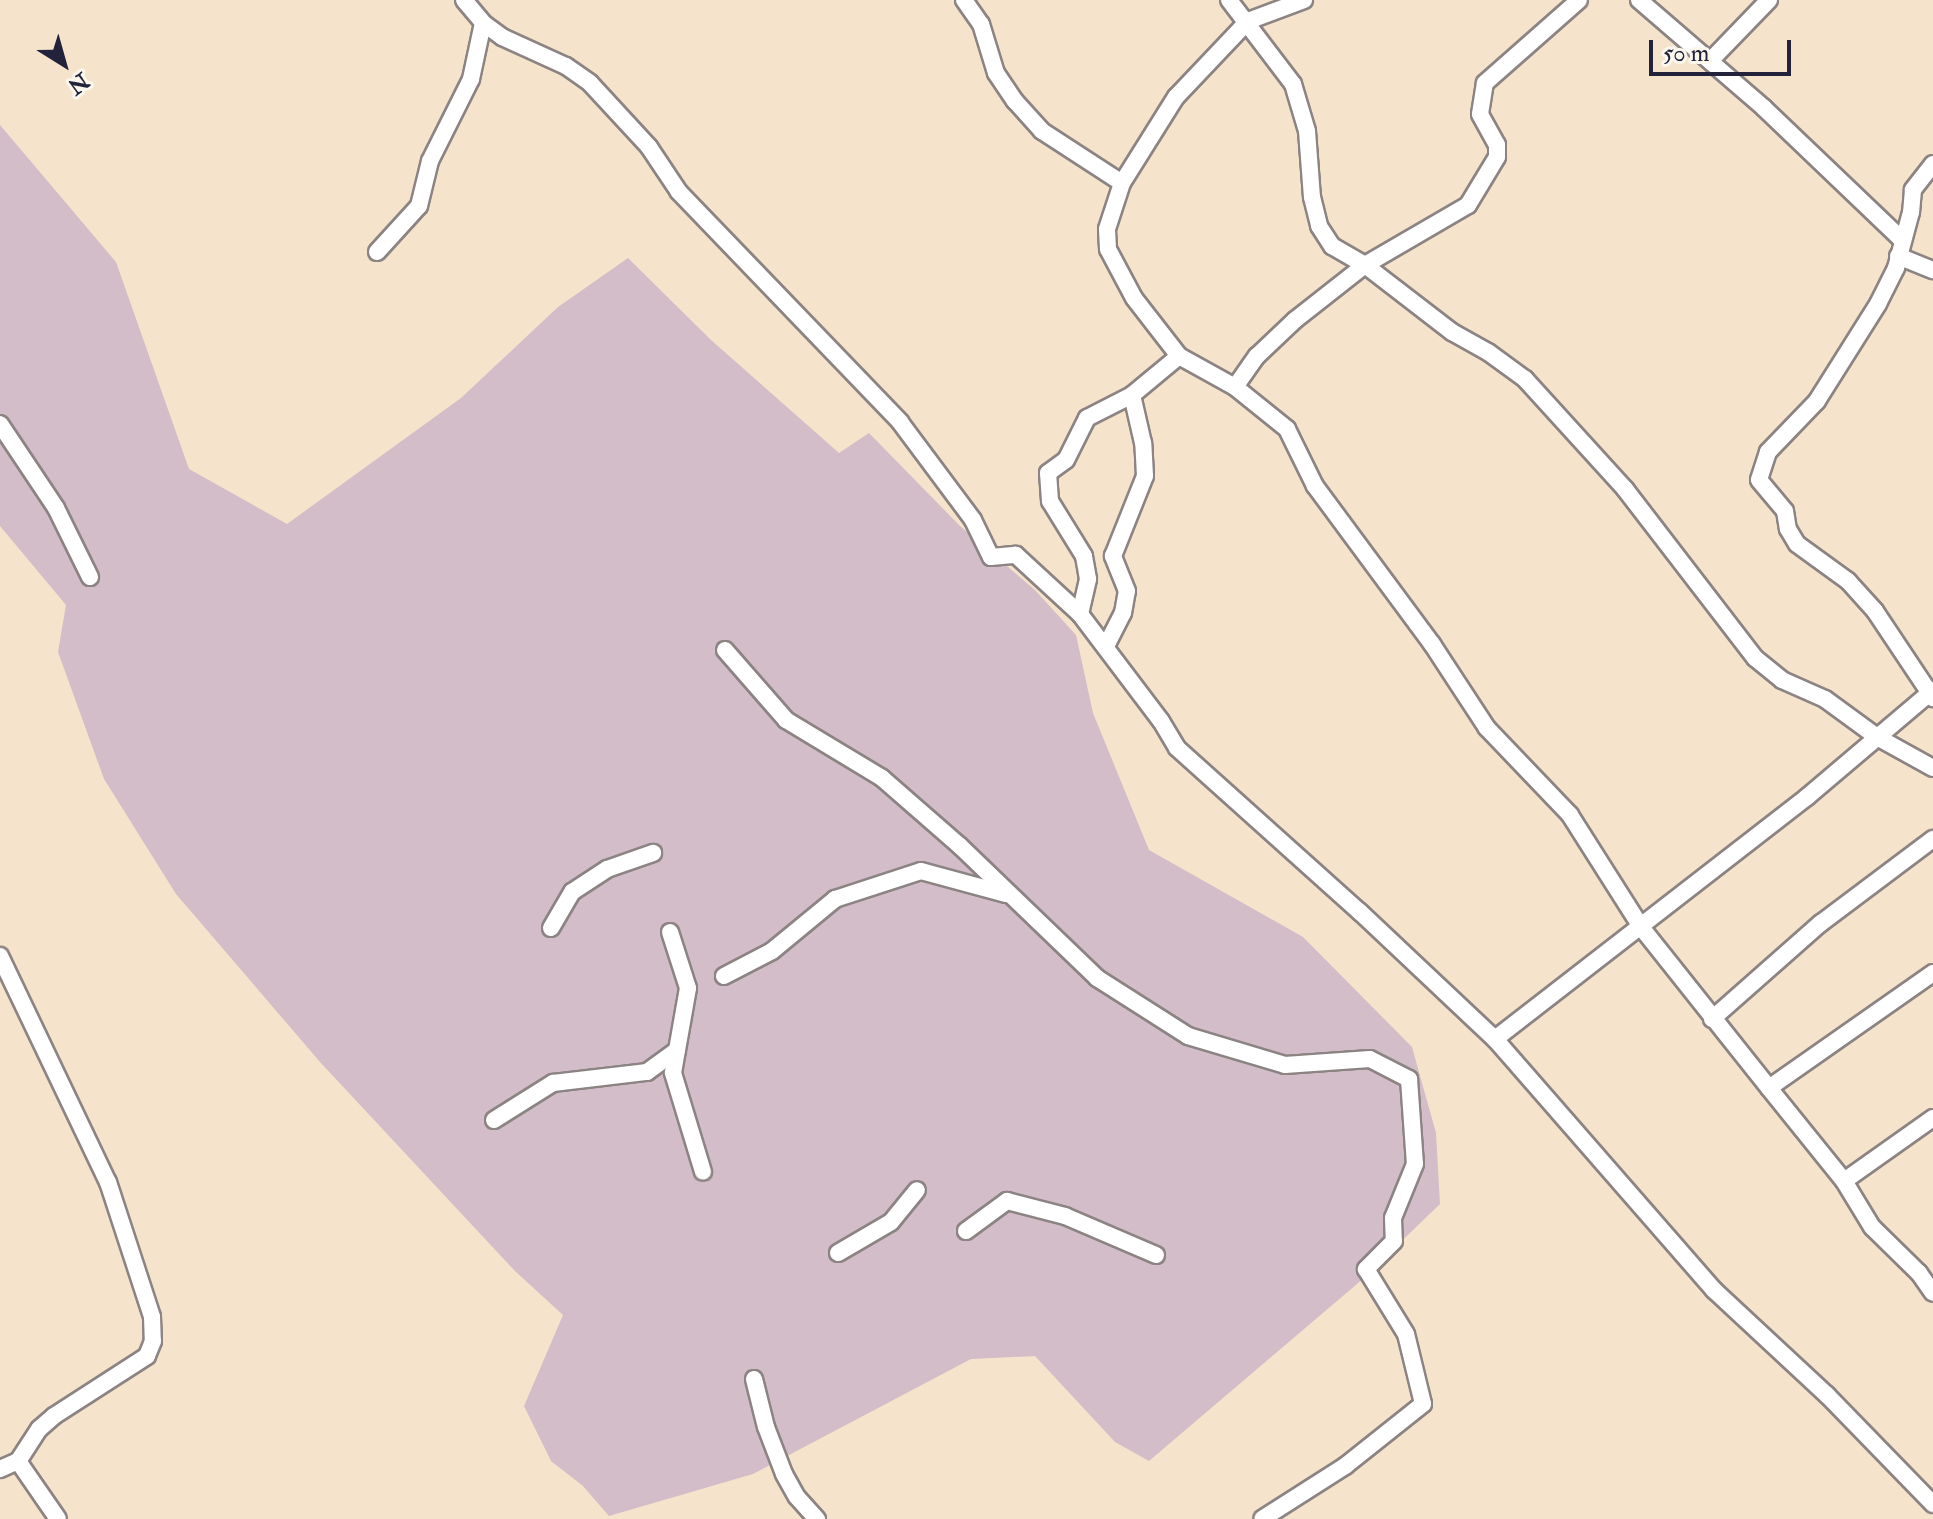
<!DOCTYPE html>
<html>
<head>
<meta charset="utf-8">
<style>
  body { margin:0 }
  #map { position:relative; width:1933px; height:1519px; overflow:hidden; background:#f5e4cb; font-family:"IM FELL Double Pica",serif }
  div>[style] { position:absolute }
  [style*='--x'] { left:calc(var(--x)*1px); top:calc(var(--y)*1px); width:calc(var(--w)*1px); rotate:calc(var(--a)*1deg) }
  .industrial>* { inset:0; background:#d2bdc8 }
  .roads { filter:drop-shadow(2px 0 #8c8383) drop-shadow(-2px 0 #8c8383) drop-shadow(0 2px #8c8383) drop-shadow(0 -2px #8c8383) }
  .minor>* { height:16px; margin:-8px; padding:0 8px; transform-origin:8px; border-radius:8px; background:#fff }
  span { translate:-50% -50%; white-space:nowrap; text-align:center; line-height:1.15; -webkit-text-stroke:7px #fbf7ec; paint-order:stroke }
  .north { position:absolute; left:24px; top:24px; width:80px; height:80px; -webkit-text-stroke:6px #fbf7ec; paint-order:stroke; rotate:143deg; font-size:22px; font-weight:700; line-height:32px; text-align:center; color:#22223b }
  .north::after { content:''; display:block; margin:auto; width:28px; height:36px; background:#22223b; clip-path:polygon(50% 0,100% 100%,50% 72%,0 100%) }
  .scale { position:absolute; left:1649px; top:40px; width:142px; height:36px; box-sizing:border-box; border:4px solid #22223b; border-top:0; padding-left:10px; font-size:24px; line-height:28px; white-space:nowrap; color:#22223b; -webkit-text-stroke:6px #fbf7ec; paint-order:stroke }
</style>
</head>
<body>
<div id="map">
  <div class="industrial">
    <div style="clip-path:polygon(0 125px,116px 262px,189px 469px,287px 524px,461px 398px,558px 307px,628px 258px,711px 340px,839px 453px,869px 433px,960px 526px,1035px 590px,1076px 635px,1093px 713px,1149px 850px,1303px 937px,1412px 1047px,1436px 1133px,1440px 1204px,1357px 1284px,1149px 1461px,1115px 1442px,1035px 1356px,971px 1359px,753px 1474px,609px 1516px,583px 1486px,551px 1461px,524px 1406px,563px 1315px,515px 1271px,320px 1062px,176px 894px,104px 779px,58px 652px,66px 605px,0 526px)"></div>
  </div>
  <div class="roads">
    <div class="minor">
      <div style="--x:464;--y:0;--w:30;--a:50"></div>
      <div style="--x:483;--y:23;--w:24;--a:36"></div>
      <div style="--x:502;--y:37;--w:70;--a:24.4"></div>
      <div style="--x:566;--y:66;--w:29;--a:35"></div>
      <div style="--x:590;--y:83;--w:87;--a:47.3"></div>
      <div style="--x:649;--y:147;--w:54;--a:56.3"></div>
      <div style="--x:679;--y:192;--w:319;--a:46.1"></div>
      <div style="--x:900;--y:422;--w:122;--a:53.3"></div>
      <div style="--x:973;--y:520;--w:41;--a:64.1"></div>
      <div style="--x:991;--y:557;--w:25;--a:-5"></div>
      <div style="--x:1016;--y:555;--w:87;--a:42.7"></div>
      <div style="--x:1080;--y:614;--w:134;--a:52.9"></div>
      <div style="--x:1161;--y:721;--w:31;--a:59"></div>
      <div style="--x:1177;--y:748;--w:246;--a:41.9"></div>
      <div style="--x:1360;--y:912;--w:185;--a:43.3"></div>
      <div style="--x:1495;--y:1039;--w:333;--a:48.9"></div>
      <div style="--x:1714;--y:1290;--w:154;--a:42.9"></div>
      <div style="--x:1827;--y:1395;--w:152;--a:45.8"></div>
      <div style="--x:964;--y:0;--w:29;--a:55"></div>
      <div style="--x:981;--y:24;--w:51;--a:73"></div>
      <div style="--x:996;--y:73;--w:34;--a:56"></div>
      <div style="--x:1015;--y:101;--w:40;--a:48"></div>
      <div style="--x:1042;--y:131;--w:95;--a:33"></div>
      <div style="--x:1229;--y:0;--w:106;--a:52.7"></div>
      <div style="--x:1293;--y:84;--w:49;--a:73.4"></div>
      <div style="--x:1307;--y:131;--w:66;--a:85.7"></div>
      <div style="--x:1312;--y:197;--w:30;--a:76"></div>
      <div style="--x:1319;--y:226;--w:24;--a:57"></div>
      <div style="--x:1332;--y:246;--w:38;--a:30"></div>
      <div style="--x:1365;--y:265;--w:110;--a:37.6"></div>
      <div style="--x:1452;--y:332;--w:41;--a:29.1"></div>
      <div style="--x:1488;--y:352;--w:46;--a:36.1"></div>
      <div style="--x:1525;--y:379;--w:149;--a:47.7"></div>
      <div style="--x:1625;--y:489;--w:213;--a:52.4"></div>
      <div style="--x:1755;--y:658;--w:35;--a:39"></div>
      <div style="--x:1782;--y:680;--w:47;--a:23.8"></div>
      <div style="--x:1825;--y:699;--w:64;--a:36.2"></div>
      <div style="--x:1877;--y:737;--w:64;--a:29"></div>
      <div style="--x:1639;--y:0;--w:165;--a:40.8"></div>
      <div style="--x:1764;--y:108;--w:192;--a:43.7"></div>
      <div style="--x:1710;--y:61;--w:85;--a:-46"></div>
      <div style="--x:1933;--y:164;--w:33;--a:128"></div>
      <div style="--x:1913;--y:190;--w:22;--a:95"></div>
      <div style="--x:1911;--y:212;--w:58;--a:105"></div>
      <div style="--x:1896;--y:268;--w:40;--a:116.6"></div>
      <div style="--x:1878;--y:304;--w:115;--a:122.2"></div>
      <div style="--x:1817;--y:401;--w:71;--a:133.9"></div>
      <div style="--x:1768;--y:452;--w:29;--a:108"></div>
      <div style="--x:1759;--y:480;--w:40;--a:50"></div>
      <div style="--x:1785;--y:511;--w:18;--a:81"></div>
      <div style="--x:1788;--y:529;--w:17;--a:59"></div>
      <div style="--x:1797;--y:544;--w:63;--a:36"></div>
      <div style="--x:1848;--y:581;--w:40;--a:48"></div>
      <div style="--x:1875;--y:611;--w:105;--a:56.3"></div>
      <div style="--x:377;--y:252;--w:62;--a:-47.6"></div>
      <div style="--x:419;--y:206;--w:46;--a:-76.3"></div>
      <div style="--x:430;--y:161;--w:92;--a:-63.4"></div>
      <div style="--x:471;--y:79;--w:57;--a:-77.9"></div>
      <div style="--x:1898;--y:256;--w:38;--a:22"></div>
      <div style="--x:1179;--y:356;--w:73;--a:-127.8"></div>
      <div style="--x:1134;--y:298;--w:55;--a:-118"></div>
      <div style="--x:1108;--y:249;--w:20;--a:-93"></div>
      <div style="--x:1107;--y:229;--w:48;--a:-71.9"></div>
      <div style="--x:1122;--y:183;--w:102;--a:-57.9"></div>
      <div style="--x:1176;--y:97;--w:105;--a:-46.5"></div>
      <div style="--x:1248;--y:21;--w:60;--a:-20.6"></div>
      <div style="--x:1235;--y:387;--w:67;--a:38.9"></div>
      <div style="--x:1287;--y:429;--w:64;--a:63.8"></div>
      <div style="--x:1315;--y:486;--w:197;--a:53.5"></div>
      <div style="--x:1432;--y:644;--w:100;--a:56.8"></div>
      <div style="--x:1487;--y:728;--w:120;--a:46.3"></div>
      <div style="--x:1570;--y:815;--w:133;--a:57.6"></div>
      <div style="--x:1641;--y:927;--w:206;--a:51.5"></div>
      <div style="--x:0;--y:424;--w:101;--a:56.3"></div>
      <div style="--x:56;--y:508;--w:77;--a:63.8"></div>
      <div style="--x:1080;--y:614;--w:36;--a:-77"></div>
      <div style="--x:1088;--y:579;--w:23;--a:-100"></div>
      <div style="--x:1084;--y:556;--w:65;--a:-121.7"></div>
      <div style="--x:1050;--y:501;--w:28;--a:-94"></div>
      <div style="--x:1048;--y:473;--w:22;--a:-36"></div>
      <div style="--x:1066;--y:460;--w:47;--a:-63.4"></div>
      <div style="--x:1087;--y:418;--w:51;--a:-27.1"></div>
      <div style="--x:1132;--y:395;--w:61;--a:-39.7"></div>
      <div style="--x:1179;--y:356;--w:64;--a:29"></div>
      <div style="--x:1235;--y:387;--w:38;--a:-55"></div>
      <div style="--x:1257;--y:356;--w:52;--a:-43.5"></div>
      <div style="--x:1295;--y:320;--w:89;--a:-38.2"></div>
      <div style="--x:1365;--y:265;--w:119;--a:-30.2"></div>
      <div style="--x:1468;--y:205;--w:56;--a:-58.9"></div>
      <div style="--x:1497;--y:157;--w:12;--a:-90"></div>
      <div style="--x:1497;--y:145;--w:35;--a:-119"></div>
      <div style="--x:1480;--y:114;--w:31;--a:-81"></div>
      <div style="--x:1485;--y:83;--w:125;--a:-41.4"></div>
      <div style="--x:1106;--y:646;--w:37;--a:-63"></div>
      <div style="--x:1123;--y:613;--w:22;--a:-80"></div>
      <div style="--x:1127;--y:591;--w:38;--a:-112"></div>
      <div style="--x:1113;--y:556;--w:86;--a:-68.2"></div>
      <div style="--x:1145;--y:476;--w:33;--a:-93"></div>
      <div style="--x:1143;--y:443;--w:49;--a:-102.9"></div>
      <div style="--x:725;--y:650;--w:93;--a:48.9"></div>
      <div style="--x:786;--y:720;--w:112;--a:31.1"></div>
      <div style="--x:882;--y:778;--w:103;--a:41.1"></div>
      <div style="--x:960;--y:846;--w:190;--a:43.9"></div>
      <div style="--x:1097;--y:978;--w:108;--a:32.5"></div>
      <div style="--x:1188;--y:1036;--w:101;--a:16.6"></div>
      <div style="--x:1285;--y:1065;--w:85;--a:-4"></div>
      <div style="--x:1370;--y:1059;--w:44;--a:27.1"></div>
      <div style="--x:1409;--y:1079;--w:85;--a:86"></div>
      <div style="--x:1415;--y:1164;--w:58;--a:112.2"></div>
      <div style="--x:1393;--y:1218;--w:23;--a:88"></div>
      <div style="--x:1394;--y:1241;--w:40;--a:135"></div>
      <div style="--x:1366;--y:1269;--w:76;--a:58.4"></div>
      <div style="--x:1406;--y:1334;--w:72;--a:76.3"></div>
      <div style="--x:1423;--y:1404;--w:100;--a:141.5"></div>
      <div style="--x:1345;--y:1466;--w:98;--a:147.4"></div>
      <div style="--x:551;--y:928;--w:42;--a:-59.7"></div>
      <div style="--x:572;--y:892;--w:42;--a:-33.3"></div>
      <div style="--x:607;--y:869;--w:49;--a:-19.2"></div>
      <div style="--x:670;--y:932;--w:59;--a:72.2"></div>
      <div style="--x:688;--y:988;--w:86;--a:100"></div>
      <div style="--x:673;--y:1073;--w:103;--a:73.1"></div>
      <div style="--x:0;--y:956;--w:250;--a:64.5"></div>
      <div style="--x:108;--y:1182;--w:142;--a:71.9"></div>
      <div style="--x:152;--y:1317;--w:24;--a:88"></div>
      <div style="--x:153;--y:1341;--w:16;--a:112"></div>
      <div style="--x:147;--y:1356;--w:111;--a:147.2"></div>
      <div style="--x:54;--y:1416;--w:20;--a:139"></div>
      <div style="--x:39;--y:1429;--w:38;--a:123"></div>
      <div style="--x:18;--y:1461;--w:20;--a:156"></div>
      <div style="--x:1933;--y:973;--w:200;--a:145"></div>
      <div style="--x:1769;--y:1088;--w:119;--a:51.1"></div>
      <div style="--x:1844;--y:1181;--w:54;--a:58.7"></div>
      <div style="--x:1872;--y:1227;--w:66;--a:44.4"></div>
      <div style="--x:1919;--y:1273;--w:24;--a:55"></div>
      <div style="--x:724;--y:976;--w:54;--a:-27.5"></div>
      <div style="--x:772;--y:951;--w:82;--a:-39.5"></div>
      <div style="--x:835;--y:899;--w:90;--a:-18"></div>
      <div style="--x:921;--y:871;--w:88;--a:15.1"></div>
      <div style="--x:1712;--y:1019;--w:145;--a:-41.4"></div>
      <div style="--x:1821;--y:923;--w:140;--a:-36.9"></div>
      <div style="--x:1495;--y:1039;--w:395;--a:-37.8"></div>
      <div style="--x:1807;--y:797;--w:165;--a:-40.3"></div>
      <div style="--x:494;--y:1120;--w:70;--a:-32.1"></div>
      <div style="--x:553;--y:1083;--w:95;--a:-6.7"></div>
      <div style="--x:647;--y:1072;--w:37;--a:-36"></div>
      <div style="--x:1844;--y:1181;--w:109;--a:-35.3"></div>
      <div style="--x:966;--y:1231;--w:51;--a:-36.2"></div>
      <div style="--x:1007;--y:1201;--w:60;--a:14.5"></div>
      <div style="--x:1065;--y:1216;--w:99;--a:23.2"></div>
      <div style="--x:838;--y:1253;--w:61;--a:-30.3"></div>
      <div style="--x:891;--y:1222;--w:41;--a:-50.9"></div>
      <div style="--x:754;--y:1379;--w:49;--a:76"></div>
      <div style="--x:766;--y:1427;--w:50;--a:69"></div>
      <div style="--x:784;--y:1474;--w:26;--a:61"></div>
      <div style="--x:797;--y:1497;--w:30;--a:48"></div>
      <div style="--x:18;--y:1461;--w:70;--a:55.4"></div>
    </div>
  </div>
  <div class="north">N</div>
  <div class="scale">50 m</div>
</div>
</body>
</html>
